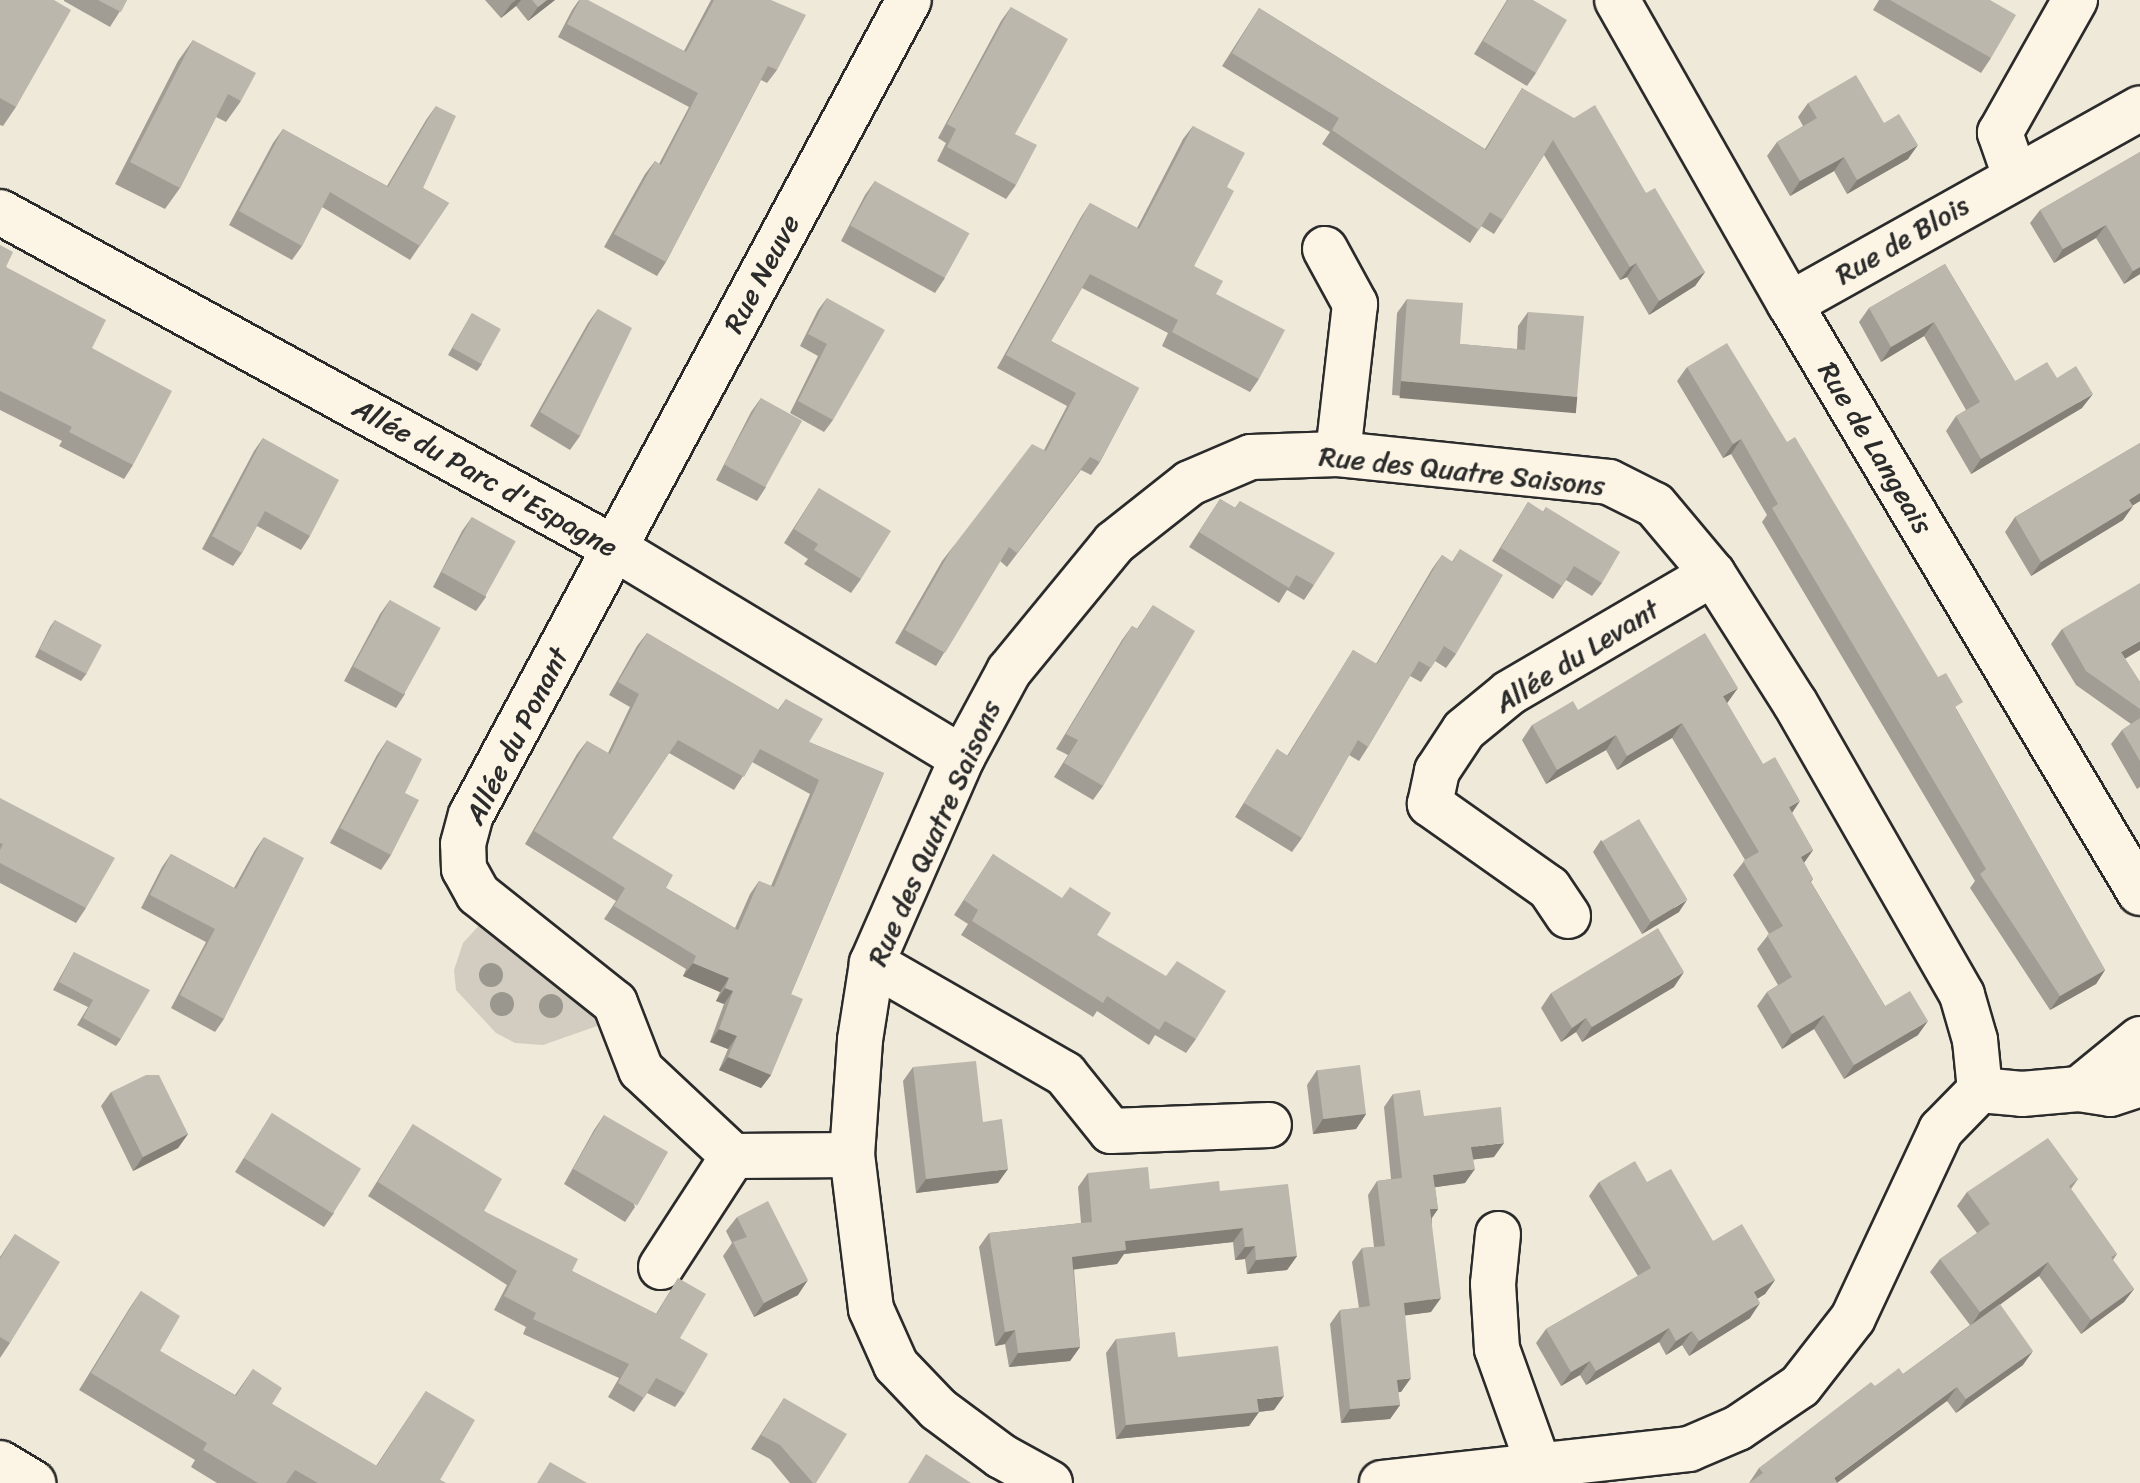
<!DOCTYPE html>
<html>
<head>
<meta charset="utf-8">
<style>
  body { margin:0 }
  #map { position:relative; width:2140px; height:1483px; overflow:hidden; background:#efe9da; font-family:Sriracha,sans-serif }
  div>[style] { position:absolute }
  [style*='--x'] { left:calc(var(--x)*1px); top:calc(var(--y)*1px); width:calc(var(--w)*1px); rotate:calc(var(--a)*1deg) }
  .green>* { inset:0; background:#d2cdc0 }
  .roads { filter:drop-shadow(2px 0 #2b2b2b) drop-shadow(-2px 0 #2b2b2b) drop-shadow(0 2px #2b2b2b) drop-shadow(0 -2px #2b2b2b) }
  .street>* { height:44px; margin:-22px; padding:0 22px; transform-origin:22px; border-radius:22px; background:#fcf5e5 }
  .secondary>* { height:44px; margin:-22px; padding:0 22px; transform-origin:22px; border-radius:22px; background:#fcf5e5 }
  .trees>* { width:24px; height:24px; margin:-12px; border-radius:50%; background:#9a978e }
  .wall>* { inset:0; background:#a29d94 }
  .shaded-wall>* { inset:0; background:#848078; transform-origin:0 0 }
  .building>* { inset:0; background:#bcb7ac; transform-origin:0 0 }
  span { translate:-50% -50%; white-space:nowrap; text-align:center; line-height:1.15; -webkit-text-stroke:6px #fcf5e5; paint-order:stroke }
  .street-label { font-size:28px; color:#2b2b2b }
</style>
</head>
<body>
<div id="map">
  <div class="green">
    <div style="clip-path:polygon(483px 921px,592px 1003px,600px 1025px,543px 1045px,515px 1043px,496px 1033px,456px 990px,454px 970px,463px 943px)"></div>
  </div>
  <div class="roads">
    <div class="street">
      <div style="--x:1617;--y:0;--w:350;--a:60.4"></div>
      <div style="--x:1790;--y:304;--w:685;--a:59.28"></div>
      <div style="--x:2015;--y:176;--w:46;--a:-109.2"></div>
      <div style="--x:2000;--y:133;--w:153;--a:-60.6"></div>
      <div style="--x:0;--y:212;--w:702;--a:28.68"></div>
      <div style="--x:616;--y:549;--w:404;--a:31.1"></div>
      <div style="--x:1325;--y:249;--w:63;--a:61.4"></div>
      <div style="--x:1355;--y:304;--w:151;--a:96.5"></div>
      <div style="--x:1790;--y:304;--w:401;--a:-29.2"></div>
      <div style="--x:1568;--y:916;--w:34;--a:-124"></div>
      <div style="--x:1549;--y:888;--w:146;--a:-144.8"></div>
      <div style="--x:1430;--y:804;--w:34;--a:-78"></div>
      <div style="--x:1437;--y:771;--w:49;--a:-56.6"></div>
      <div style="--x:1464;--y:730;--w:58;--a:-39.4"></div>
      <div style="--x:1509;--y:693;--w:236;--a:-30.3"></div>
      <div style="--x:872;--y:963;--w:223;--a:29.9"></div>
      <div style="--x:1065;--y:1074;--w:73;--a:51.1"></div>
      <div style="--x:1111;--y:1131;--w:158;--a:-2.2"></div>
      <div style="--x:2079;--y:1089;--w:79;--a:-39.3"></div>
      <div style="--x:1980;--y:1090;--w:42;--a:5.4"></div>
      <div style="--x:2022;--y:1094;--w:57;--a:-5"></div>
      <div style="--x:2079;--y:1089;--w:31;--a:9"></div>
      <div style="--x:2110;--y:1094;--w:32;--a:-18"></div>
      <div style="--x:852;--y:1155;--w:119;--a:179.5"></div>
      <div style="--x:733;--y:1156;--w:126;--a:-136.9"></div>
      <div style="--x:641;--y:1070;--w:72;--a:-111.2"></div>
      <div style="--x:615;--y:1003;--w:175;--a:-141.5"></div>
      <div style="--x:478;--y:894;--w:29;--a:-119"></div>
      <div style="--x:464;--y:869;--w:25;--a:-92"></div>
      <div style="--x:463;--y:844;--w:30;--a:-75"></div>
      <div style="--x:471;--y:815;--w:925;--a:-61.75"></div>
      <div style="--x:1498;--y:1234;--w:50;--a:95.7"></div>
      <div style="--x:1493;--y:1284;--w:65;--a:86.5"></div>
      <div style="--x:1497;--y:1349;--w:124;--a:70.3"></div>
      <div style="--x:661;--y:1267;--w:132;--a:-57"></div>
      <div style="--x:1050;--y:1483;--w:56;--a:-151.1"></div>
      <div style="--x:1001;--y:1456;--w:79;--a:-143.3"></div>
      <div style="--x:938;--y:1409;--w:61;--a:-133.7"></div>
      <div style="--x:896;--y:1365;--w:61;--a:-114.1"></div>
      <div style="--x:871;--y:1309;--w:155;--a:-97"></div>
      <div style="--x:852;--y:1155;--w:115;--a:-86"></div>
      <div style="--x:860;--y:1040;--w:78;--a:-81.1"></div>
      <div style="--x:872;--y:963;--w:224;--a:-66.3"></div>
      <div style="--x:962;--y:758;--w:99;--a:-61.6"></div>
      <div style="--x:1009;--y:671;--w:166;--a:-50.6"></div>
      <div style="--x:1114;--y:543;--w:97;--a:-38.3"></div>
      <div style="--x:1190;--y:483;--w:66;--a:-23.1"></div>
      <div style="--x:1251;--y:457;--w:87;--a:-2"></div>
      <div style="--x:1338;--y:454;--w:272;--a:5.9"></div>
      <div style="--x:1609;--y:482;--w:51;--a:26.6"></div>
      <div style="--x:1655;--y:505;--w:90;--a:50"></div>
      <div style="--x:1713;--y:574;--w:153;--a:57.6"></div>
      <div style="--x:1795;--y:703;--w:336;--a:60.2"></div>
      <div style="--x:1962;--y:995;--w:47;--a:73.9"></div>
      <div style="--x:1975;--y:1040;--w:50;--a:84.3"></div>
      <div style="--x:1980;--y:1090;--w:56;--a:134.3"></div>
      <div style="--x:1941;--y:1130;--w:208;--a:115.1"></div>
      <div style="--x:1853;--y:1318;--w:86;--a:127.9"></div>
      <div style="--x:1800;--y:1386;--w:75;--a:145.9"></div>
      <div style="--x:1738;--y:1428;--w:53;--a:156.8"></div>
      <div style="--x:1689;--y:1449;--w:309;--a:173.7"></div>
    </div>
    <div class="secondary">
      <div style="--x:0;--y:1463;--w:39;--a:31"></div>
    </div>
  </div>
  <div class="trees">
    <div style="left:491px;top:975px"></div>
    <div style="left:502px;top:1004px"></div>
    <div style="left:551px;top:1006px"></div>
  </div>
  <div class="wall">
    <div style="clip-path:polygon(0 0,16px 107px,3px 126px,0 125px)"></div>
    <div style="clip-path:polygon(64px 0,127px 0,110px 27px,64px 1px)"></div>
    <div style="clip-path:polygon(485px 0,555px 0,528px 21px,516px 6px,501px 18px)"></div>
    <div style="clip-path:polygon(579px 0,684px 51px,711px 0,771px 0,777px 70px,767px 83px,761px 80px,666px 262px,657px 276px,604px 247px,645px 174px,655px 161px,659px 164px,689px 107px,558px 37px,572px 10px)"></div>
    <div style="clip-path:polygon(1507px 0,1533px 0,1536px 73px,1527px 86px,1474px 54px)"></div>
    <div style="clip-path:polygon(1879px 0,1990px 0,1991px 58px,1981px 73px,1873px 10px)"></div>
    <div style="clip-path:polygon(1011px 7px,1016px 185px,1006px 199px,937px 161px,946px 143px,938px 138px,1001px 21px)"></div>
    <div style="clip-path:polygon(1259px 8px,1485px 149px,1522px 88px,1646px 193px,1705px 272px,1695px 286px,1649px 315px,1627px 277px,1620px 280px,1544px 155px,1494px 234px,1481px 226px,1470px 243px,1322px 144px,1330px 132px,1222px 66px)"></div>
    <div style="clip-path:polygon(193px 40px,241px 101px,226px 122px,216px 117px,180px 188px,165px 209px,115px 184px,178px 61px)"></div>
    <div style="clip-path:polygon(1808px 103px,1884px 123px,1908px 159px,1847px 194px,1834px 171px,1790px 196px,1767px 156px,1777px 142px,1803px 126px,1798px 117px)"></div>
    <div style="clip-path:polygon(436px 106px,423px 188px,449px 203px,410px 260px,322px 207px,302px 246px,292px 260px,229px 225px,273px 143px,283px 129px,387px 186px,426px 120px)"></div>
    <div style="clip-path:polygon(1193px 126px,1227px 187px,1194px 266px,1216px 294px,1259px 379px,1250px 392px,1162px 346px,1168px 333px,1082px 288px,1051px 341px,1139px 388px,1100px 462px,1091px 475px,1081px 470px,1007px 567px,1000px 561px,936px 666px,895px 643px,942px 561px,952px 548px,1044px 450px,1067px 406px,997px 368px,1081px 217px,1090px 203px,1137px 228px,1183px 139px)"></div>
    <div style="clip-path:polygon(2140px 152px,2140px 274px,2124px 284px,2096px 238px,2054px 263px,2030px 223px,2040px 210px)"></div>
    <div style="clip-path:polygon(875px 181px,945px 278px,935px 293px,841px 241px,865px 195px)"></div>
    <div style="clip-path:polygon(0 245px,6px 267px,92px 348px,133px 465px,124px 479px,59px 446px,62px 441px,0 410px)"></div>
    <div style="clip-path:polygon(1945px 264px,2015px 381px,2057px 378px,2082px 408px,1971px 474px,1946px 431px,1956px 416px,1966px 410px,1924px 336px,1881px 362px,1859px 322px,1869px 308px)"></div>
    <div style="clip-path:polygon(827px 298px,833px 420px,824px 432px,790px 413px,818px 356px,800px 346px,818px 310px)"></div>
    <div style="clip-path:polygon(1407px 299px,1460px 344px,1517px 349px,1518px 326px,1528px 312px,1567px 411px,1392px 395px,1397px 313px)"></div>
    <div style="clip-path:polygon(598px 309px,580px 436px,570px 450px,530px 426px,588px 323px)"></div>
    <div style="clip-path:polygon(472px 313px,482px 364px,477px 371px,448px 355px)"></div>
    <div style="clip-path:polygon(1687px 367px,1787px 442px,1957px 710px,2105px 970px,2096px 984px,2050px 1010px,1970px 888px,1975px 881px,1762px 522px,1767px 515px,1731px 454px,1723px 458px,1677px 381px)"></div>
    <div style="clip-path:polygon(761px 398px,766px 487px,757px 501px,716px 480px,751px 412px)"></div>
    <div style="clip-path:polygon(263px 438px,310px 536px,301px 550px,257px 526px,242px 553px,233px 566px,202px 549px,254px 451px)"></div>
    <div style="clip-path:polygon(2140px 443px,2140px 501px,2133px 505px,2123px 520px,2031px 576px,2005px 532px,2015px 517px)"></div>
    <div style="clip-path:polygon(819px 488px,861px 579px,851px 593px,804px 564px,808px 559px,784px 543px)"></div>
    <div style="clip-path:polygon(1220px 499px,1235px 508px,1240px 501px,1314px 585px,1304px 600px,1287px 590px,1279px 603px,1189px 547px)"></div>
    <div style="clip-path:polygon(1528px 502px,1543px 512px,1546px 507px,1602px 583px,1592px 596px,1566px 580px,1553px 599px,1492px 561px)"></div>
    <div style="clip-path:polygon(472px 517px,486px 597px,476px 611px,433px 587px,462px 531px)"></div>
    <div style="clip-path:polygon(1460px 549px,1456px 654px,1446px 668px,1435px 661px,1421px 682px,1410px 676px,1368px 747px,1359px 761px,1349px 755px,1302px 838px,1292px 852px,1235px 817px,1277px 749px,1287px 756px,1353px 650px,1376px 664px,1432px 569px,1442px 555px,1452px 562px)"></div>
    <div style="clip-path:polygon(390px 600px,405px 694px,396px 708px,344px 681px,380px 614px)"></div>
    <div style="clip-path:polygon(1153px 605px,1103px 786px,1093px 800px,1054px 777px,1068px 755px,1056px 749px,1122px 640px,1132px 626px,1137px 629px)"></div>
    <div style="clip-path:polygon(55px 620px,87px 673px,81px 681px,35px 657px,50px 627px)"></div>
    <div style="clip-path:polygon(2062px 629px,2125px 659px,2140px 682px,2140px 787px,2137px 789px,2111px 744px,2122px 730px,2131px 724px,2076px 685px,2051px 644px)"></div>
    <div style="clip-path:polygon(evenodd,647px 633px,778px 710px,786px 699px,809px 742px,884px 773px,791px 994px,771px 1075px,761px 1088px,719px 1070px,728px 1049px,710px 1042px,724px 1004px,716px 1001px,720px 992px,683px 976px,686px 969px,604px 919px,616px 901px,525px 844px,577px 754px,587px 741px,608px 753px,630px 707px,609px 695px,637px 646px,647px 633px,669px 753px,734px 790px,752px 762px,810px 794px,771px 886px,759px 881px,750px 894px,735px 928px,666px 888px,612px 838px,669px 753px)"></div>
    <div style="clip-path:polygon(1728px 702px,1727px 703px,1813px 850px,1804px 863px,1813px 879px,1811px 882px,1885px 1006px,1918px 1035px,1844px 1079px,1814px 1029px,1782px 1049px,1757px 1006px,1767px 992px,1778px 985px,1757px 949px,1769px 934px,1733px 875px,1745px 860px,1672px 738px,1617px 770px,1606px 750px,1546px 784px,1522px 740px,1532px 725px,1578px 710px)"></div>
    <div style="clip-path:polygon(387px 740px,405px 793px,391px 855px,381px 870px,330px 843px,377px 755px)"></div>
    <div style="clip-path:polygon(0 798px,86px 908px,76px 923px,0 883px)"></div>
    <div style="clip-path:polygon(264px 837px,224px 1019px,215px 1032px,171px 1008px,206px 942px,141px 908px,162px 867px,171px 854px,234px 888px,255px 850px)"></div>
    <div style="clip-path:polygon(1601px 840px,1679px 912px,1642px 934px,1593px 852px)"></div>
    <div style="clip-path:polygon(993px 854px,1097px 935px,1196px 1039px,1186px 1053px,1155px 1035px,1149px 1045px,1097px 1011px,1093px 1017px,961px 935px,968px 924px,954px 915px)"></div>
    <div style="clip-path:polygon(74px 952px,121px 1039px,116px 1046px,77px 1025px,88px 1007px,53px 990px)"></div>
    <div style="clip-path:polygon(1674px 987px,1582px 1042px,1576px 1032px,1561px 1042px,1541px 1008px,1551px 993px)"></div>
    <div style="clip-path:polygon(913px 1067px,983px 1122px,998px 1183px,916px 1193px,903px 1081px)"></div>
    <div style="clip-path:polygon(1317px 1070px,1366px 1114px,1356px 1129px,1313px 1134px,1307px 1085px)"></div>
    <div style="clip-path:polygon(111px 1092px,188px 1134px,178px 1148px,133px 1171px,101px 1106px)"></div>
    <div style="clip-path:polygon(1393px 1094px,1424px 1116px,1494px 1157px,1473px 1159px,1465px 1183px,1435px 1187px,1438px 1209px,1432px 1218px,1431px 1312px,1405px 1315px,1401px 1392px,1398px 1392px,1400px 1405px,1390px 1419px,1341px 1423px,1330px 1324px,1340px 1310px,1359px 1308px,1352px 1262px,1362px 1248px,1374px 1247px,1368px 1195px,1377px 1181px,1391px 1179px,1384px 1107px)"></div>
    <div style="clip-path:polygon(272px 1113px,334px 1213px,324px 1227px,235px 1172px)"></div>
    <div style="clip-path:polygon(604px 1115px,635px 1207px,625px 1222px,564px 1184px,594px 1130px)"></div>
    <div style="clip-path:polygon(413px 1124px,484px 1211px,572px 1271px,656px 1314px,678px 1278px,680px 1338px,685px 1393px,675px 1407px,647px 1393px,634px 1412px,608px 1397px,619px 1378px,523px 1334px,526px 1327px,494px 1310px,507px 1285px,368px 1196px)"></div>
    <div style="clip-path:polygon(1088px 1173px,1150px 1189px,1220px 1191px,1297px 1256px,1287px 1270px,1247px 1274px,1245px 1259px,1235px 1260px,1233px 1242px,1124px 1254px,1117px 1264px,1074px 1269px,1080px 1347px,1070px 1361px,1009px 1367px,1005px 1344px,995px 1346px,979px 1247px,989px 1233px,1081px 1223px,1078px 1187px)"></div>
    <div style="clip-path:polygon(2078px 1179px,2071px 1189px,2117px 1254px,2113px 1260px,2134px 1289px,2124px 1302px,2081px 1334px,2039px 1276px,2000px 1304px,2023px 1365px,1956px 1413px,1947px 1401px,1749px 1483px,1759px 1468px,1875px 1386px,1903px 1374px,1970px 1325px,1930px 1272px,1940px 1259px,1977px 1233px,1957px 1206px,1967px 1192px)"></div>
    <div style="clip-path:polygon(1599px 1182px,1647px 1182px,1713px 1241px,1775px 1280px,1765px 1294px,1757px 1299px,1750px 1318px,1689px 1356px,1682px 1345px,1666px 1355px,1659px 1342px,1586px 1385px,1580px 1375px,1561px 1386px,1536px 1343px,1546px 1329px,1638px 1276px,1589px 1196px)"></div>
    <div style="clip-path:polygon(737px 1217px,798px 1295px,754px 1317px,723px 1256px,732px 1243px,726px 1231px)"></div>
    <div style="clip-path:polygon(15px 1234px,10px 1343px,0 1358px,0 1257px)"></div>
    <div style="clip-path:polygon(141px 1291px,160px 1351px,235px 1395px,253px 1369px,272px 1404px,376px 1466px,426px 1391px,440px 1480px,446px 1483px,217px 1483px,191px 1467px,195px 1460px,79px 1390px,129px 1309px)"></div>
    <div style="clip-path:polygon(1116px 1339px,1178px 1357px,1274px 1410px,1259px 1412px,1249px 1426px,1116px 1439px,1106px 1353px)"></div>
    <div style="clip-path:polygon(784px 1398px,816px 1483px,790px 1483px,770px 1459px,751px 1449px)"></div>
  </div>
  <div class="shaded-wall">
    <div style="clip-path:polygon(516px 0,521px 0,516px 6px,501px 18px,511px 4px)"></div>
    <div style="clip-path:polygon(547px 0,555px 0,528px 21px,538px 7px)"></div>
    <div style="clip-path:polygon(1918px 145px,1908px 159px,1847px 194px,1857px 180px)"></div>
    <div style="clip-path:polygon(1844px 157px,1834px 171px,1790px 196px,1800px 181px)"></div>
    <div style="clip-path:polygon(2106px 225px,2096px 238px,2054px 263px,2063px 249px)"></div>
    <div style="clip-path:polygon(1636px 263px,1627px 277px,1620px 280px,1630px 267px)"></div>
    <div style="clip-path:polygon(2140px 267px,2140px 274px,2124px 284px,2133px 271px)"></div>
    <div style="clip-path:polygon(1705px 272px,1695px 286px,1649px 315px,1659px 301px)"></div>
    <div style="clip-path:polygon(1934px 322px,1924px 336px,1881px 362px,1891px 347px)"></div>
    <div style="left:1401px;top:381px;width:177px;height:17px;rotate:5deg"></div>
    <div style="clip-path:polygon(2093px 394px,2082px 408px,1971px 474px,1981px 459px)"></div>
    <div style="clip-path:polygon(1741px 439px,1731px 454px,1723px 458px,1733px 444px)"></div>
    <div style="clip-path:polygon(2140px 493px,2140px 501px,2119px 514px,2129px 500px)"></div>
    <div style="clip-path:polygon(2133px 506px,2123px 520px,2031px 576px,2041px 562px)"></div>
    <div style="clip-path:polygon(2140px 641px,2140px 650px,2111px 667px,2121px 652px)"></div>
    <div style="clip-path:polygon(1738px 688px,1728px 702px,1713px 711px,1723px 696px)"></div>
    <div style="clip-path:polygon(1682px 723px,1672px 738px,1617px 770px,1627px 756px)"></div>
    <div style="clip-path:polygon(1616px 735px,1606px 750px,1546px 784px,1557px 770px)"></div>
    <div style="clip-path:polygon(1800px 801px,1790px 816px,1789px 807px)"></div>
    <div style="clip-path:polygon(1813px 850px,1803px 864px,1801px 857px)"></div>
    <div style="clip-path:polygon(1687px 900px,1679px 912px,1642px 934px,1651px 922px)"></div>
    <div style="clip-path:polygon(693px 963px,729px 978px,720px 992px,683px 976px)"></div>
    <div style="clip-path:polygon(2105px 970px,2096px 984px,2050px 1010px,2060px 996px)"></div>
    <div style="clip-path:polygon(1684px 972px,1674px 987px,1582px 1042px,1592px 1027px)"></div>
    <div style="clip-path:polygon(725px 988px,733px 991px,724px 1004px,716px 1001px)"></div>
    <div style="clip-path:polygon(1824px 1015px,1814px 1029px,1782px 1049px,1792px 1034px)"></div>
    <div style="clip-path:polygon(1586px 1018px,1576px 1032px,1561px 1042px,1572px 1028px)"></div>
    <div style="clip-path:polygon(1928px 1021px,1918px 1035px,1844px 1079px,1854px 1065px)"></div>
    <div style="clip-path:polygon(719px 1029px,737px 1036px,728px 1049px,710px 1042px)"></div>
    <div style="clip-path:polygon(728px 1057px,771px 1075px,761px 1088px,719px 1070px)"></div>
    <div style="clip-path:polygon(1366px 1114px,1356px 1129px,1313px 1134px,1323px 1119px)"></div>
    <div style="clip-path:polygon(188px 1134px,178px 1148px,133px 1171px,143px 1157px)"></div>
    <div style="clip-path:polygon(1504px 1143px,1494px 1157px,1462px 1161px,1471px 1147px)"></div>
    <div style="clip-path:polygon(1008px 1169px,998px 1183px,916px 1193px,926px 1179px)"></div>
    <div style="clip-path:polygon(1475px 1169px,1465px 1183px,1423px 1189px,1433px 1175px)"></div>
    <div style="clip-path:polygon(1430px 1209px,1438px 1209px,1428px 1223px)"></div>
    <div style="clip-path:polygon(1243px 1228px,1233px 1242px,1124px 1254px,1117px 1264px,1063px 1271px,1072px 1257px,1125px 1241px)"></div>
    <div style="clip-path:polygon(1255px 1246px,1245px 1259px,1235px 1260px,1245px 1247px)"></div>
    <div style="clip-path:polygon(1297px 1256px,1287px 1270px,1247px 1274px,1256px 1260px)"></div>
    <div style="clip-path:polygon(2048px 1262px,2039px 1276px,1971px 1326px,1980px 1312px)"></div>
    <div style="clip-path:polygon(808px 1280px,798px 1295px,754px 1317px,764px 1303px)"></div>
    <div style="clip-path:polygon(1775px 1280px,1765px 1294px,1744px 1307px,1754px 1292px)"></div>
    <div style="clip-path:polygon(2134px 1289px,2124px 1302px,2081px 1334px,2091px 1320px)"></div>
    <div style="clip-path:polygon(1441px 1298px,1431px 1312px,1394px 1317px,1404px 1303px)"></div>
    <div style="clip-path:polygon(1760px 1303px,1750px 1318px,1689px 1356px,1699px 1341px)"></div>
    <div style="clip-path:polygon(1669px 1328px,1659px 1342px,1586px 1385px,1596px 1371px)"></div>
    <div style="clip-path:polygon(1015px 1330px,1005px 1344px,995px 1346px,1005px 1332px)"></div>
    <div style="clip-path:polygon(1692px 1331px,1682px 1345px,1666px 1355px,1676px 1341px)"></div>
    <div style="clip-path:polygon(1080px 1347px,1070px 1361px,1009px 1367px,1018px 1353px)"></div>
    <div style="clip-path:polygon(2033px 1351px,2023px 1365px,1956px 1413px,1966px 1399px)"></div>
    <div style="clip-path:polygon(1590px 1361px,1580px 1375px,1561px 1386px,1571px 1372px)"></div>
    <div style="clip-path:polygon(1411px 1378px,1401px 1392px,1387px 1393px,1397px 1380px)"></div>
    <div style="clip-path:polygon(1957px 1387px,1947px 1401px,1837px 1483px,1834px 1478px)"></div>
    <div style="clip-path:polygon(1284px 1396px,1274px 1410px,1248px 1413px,1259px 1412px,1249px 1426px,1116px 1439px,1126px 1425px,1257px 1399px)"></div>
    <div style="clip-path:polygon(1400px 1405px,1390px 1419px,1341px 1423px,1350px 1409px)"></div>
  </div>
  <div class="building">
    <div style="clip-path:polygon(0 0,54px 0,71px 10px,16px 107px,0 98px)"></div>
    <div style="clip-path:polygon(98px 0,127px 0,121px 12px)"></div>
    <div style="clip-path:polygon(532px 0,547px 0,538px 7px)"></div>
    <div style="clip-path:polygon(580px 0,588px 0,686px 52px,714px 0,771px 0,806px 15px,777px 70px,768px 66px,666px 262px,614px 234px,655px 161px,661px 165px,698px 93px,567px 24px)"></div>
    <div style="clip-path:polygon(1508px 0,1533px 0,1567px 20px,1536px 73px,1483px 41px)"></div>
    <div style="clip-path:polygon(1890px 0,1990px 0,2016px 15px,1991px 58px)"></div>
    <div style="clip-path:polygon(1011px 7px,1068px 39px,1015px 134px,1037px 145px,1016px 185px,947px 147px,956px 129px,947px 124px)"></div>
    <div style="clip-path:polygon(1259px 8px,1486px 150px,1522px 88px,1574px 118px,1595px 105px,1646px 193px,1655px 188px,1705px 272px,1659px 301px,1636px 263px,1630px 267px,1553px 140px,1503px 220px,1490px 212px,1479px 230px,1332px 130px,1339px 118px,1232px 53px)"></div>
    <div style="clip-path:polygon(193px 40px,256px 73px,241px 101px,228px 94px,180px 188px,130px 162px)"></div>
    <div style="clip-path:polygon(1856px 75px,1884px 123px,1899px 114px,1918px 145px,1857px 180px,1844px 157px,1800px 181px,1777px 142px,1817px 118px,1808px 103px)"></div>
    <div style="clip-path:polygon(436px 106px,456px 116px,423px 188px,449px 203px,420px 246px,330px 192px,302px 246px,239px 211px,283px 129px,388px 187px)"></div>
    <div style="clip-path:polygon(1193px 126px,1245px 153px,1227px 187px,1234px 191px,1194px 266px,1223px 281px,1216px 294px,1285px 330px,1259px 379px,1172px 332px,1178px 320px,1090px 274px,1051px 341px,1139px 388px,1100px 462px,1090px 457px,1017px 553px,1009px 547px,945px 653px,905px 630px,952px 548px,1032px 444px,1046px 451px,1076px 393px,1006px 355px,1090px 203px,1139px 229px)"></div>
    <div style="clip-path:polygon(2140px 152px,2140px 267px,2133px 271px,2106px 225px,2063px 249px,2040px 210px)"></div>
    <div style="left:875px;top:181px;width:108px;height:51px;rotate:29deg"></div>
    <div style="clip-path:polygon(0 245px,13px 252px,6px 267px,106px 320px,92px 348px,172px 391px,133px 465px,69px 432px,72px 427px,0 391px)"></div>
    <div style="clip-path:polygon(1945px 264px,2015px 381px,2047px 362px,2057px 378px,2076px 366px,2093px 394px,1981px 459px,1956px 416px,1980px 402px,1934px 322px,1891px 347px,1869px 308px)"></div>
    <div style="clip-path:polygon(827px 298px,885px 330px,833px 420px,798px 401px,827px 344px,808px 334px)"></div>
    <div style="clip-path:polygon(1407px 299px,1463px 303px,1460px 344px,1525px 350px,1528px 312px,1584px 316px,1577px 397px,1401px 381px)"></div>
    <div style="clip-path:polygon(598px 309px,632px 328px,580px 436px,540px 412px)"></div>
    <div style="left:472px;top:313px;width:33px;height:40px;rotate:29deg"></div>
    <div style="clip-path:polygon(1727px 343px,1787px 442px,1795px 437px,1938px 677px,1946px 673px,1963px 702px,1955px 707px,2105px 970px,2060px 996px,1980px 874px,1986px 869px,1772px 508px,1778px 504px,1741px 439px,1733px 444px,1687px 367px)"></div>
    <div style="left:761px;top:398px;width:47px;height:76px;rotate:29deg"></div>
    <div style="clip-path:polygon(263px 438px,339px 480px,310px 536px,265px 511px,242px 553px,212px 536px)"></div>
    <div style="clip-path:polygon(2140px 443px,2140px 493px,2129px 500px,2133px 506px,2041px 562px,2015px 517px)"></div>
    <div style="clip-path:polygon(819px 488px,891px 531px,861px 579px,814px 550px,818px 544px,794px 529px)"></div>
    <div style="clip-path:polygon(1220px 499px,1236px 508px,1240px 501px,1335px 553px,1314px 585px,1296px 575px,1289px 588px,1199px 532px)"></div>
    <div style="clip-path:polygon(1528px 502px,1544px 512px,1546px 507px,1620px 552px,1602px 583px,1574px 566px,1562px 586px,1501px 548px)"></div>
    <div style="left:472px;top:517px;width:50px;height:63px;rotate:29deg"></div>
    <div style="clip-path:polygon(1460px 549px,1503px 575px,1456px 654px,1444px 646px,1431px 668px,1419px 661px,1368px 747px,1358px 740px,1302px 838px,1244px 803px,1277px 749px,1288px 756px,1353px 650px,1377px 664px,1442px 555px,1453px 562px)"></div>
    <div style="clip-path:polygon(2140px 583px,2140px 641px,2121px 652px,2140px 682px,2140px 709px,2086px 671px,2062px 629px)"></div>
    <div style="left:390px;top:600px;width:58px;height:76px;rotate:29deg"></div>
    <div style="clip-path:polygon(1153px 605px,1195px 631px,1103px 786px,1064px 763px,1078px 740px,1066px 734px,1132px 626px,1138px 629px)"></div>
    <div style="left:55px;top:620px;width:53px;height:33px;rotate:28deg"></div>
    <div style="clip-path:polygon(evenodd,647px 633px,779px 710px,786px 699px,823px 719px,809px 742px,884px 773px,791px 994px,803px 999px,771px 1075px,728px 1057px,737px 1036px,719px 1029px,733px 991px,725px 988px,729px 978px,693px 963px,696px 956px,614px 906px,625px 888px,534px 831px,587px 741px,610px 754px,639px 694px,618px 682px,647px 633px,678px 740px,744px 777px,760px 749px,819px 780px,774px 887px,759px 881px,738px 930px,666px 888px,673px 875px,612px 838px,678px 740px)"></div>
    <div style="clip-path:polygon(1705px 633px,1738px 688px,1723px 696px,1763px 764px,1775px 757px,1800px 801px,1789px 807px,1813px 850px,1801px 857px,1813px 879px,1810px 881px,1885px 1006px,1910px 991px,1928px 1021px,1854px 1065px,1824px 1015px,1792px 1034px,1767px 992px,1792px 977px,1767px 935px,1783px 926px,1743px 861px,1759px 852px,1682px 723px,1627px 756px,1616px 735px,1557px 770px,1532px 725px,1573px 701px,1578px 710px)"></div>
    <div style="clip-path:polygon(2140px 718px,2140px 761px,2122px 730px)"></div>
    <div style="clip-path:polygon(387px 740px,422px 759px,405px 793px,419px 800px,391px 855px,340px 828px)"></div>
    <div style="clip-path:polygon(0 798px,115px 858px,86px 908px,0 863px,0 850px,3px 844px,0 843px)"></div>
    <div style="left:1639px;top:819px;width:94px;height:43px;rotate:59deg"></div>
    <div style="clip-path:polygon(264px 837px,304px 858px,224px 1019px,180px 995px,215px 929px,150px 895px,171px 854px,236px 889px)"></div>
    <div style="clip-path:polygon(993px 854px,1062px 898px,1070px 887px,1111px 913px,1097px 935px,1166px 976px,1177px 961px,1226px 991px,1196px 1039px,1165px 1021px,1159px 1030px,1107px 996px,1103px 1003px,972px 921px,978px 910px,964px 900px)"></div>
    <div style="clip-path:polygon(1658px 928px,1684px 972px,1592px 1027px,1586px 1018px,1572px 1028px,1551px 993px)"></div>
    <div style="clip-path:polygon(74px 952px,150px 990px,121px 1039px,83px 1018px,93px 1000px,59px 982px)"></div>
    <div style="clip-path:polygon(976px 1061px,983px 1122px,1002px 1119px,1008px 1169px,926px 1179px,913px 1067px)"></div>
    <div style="left:1360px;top:1065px;width:49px;height:43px;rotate:83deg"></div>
    <div style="clip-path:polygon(146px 1075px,159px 1075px,188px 1134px,143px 1157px,111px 1092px)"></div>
    <div style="clip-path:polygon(1420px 1090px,1424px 1116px,1501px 1107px,1504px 1143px,1471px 1147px,1475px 1169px,1433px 1175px,1438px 1209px,1430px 1209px,1441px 1298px,1404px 1303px,1411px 1378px,1397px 1380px,1400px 1405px,1350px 1409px,1340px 1310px,1370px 1306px,1362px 1248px,1385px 1246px,1377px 1181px,1402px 1178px,1393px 1094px)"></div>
    <div style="left:272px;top:1113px;width:105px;height:53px;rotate:32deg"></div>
    <div style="left:604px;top:1115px;width:74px;height:62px;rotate:30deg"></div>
    <div style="clip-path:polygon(413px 1124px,502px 1179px,484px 1211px,578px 1259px,572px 1271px,657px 1314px,678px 1278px,706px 1294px,680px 1338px,708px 1354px,685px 1393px,656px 1378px,644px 1398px,618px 1383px,629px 1364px,533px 1319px,536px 1313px,504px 1296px,517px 1271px,378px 1182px)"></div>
    <div style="clip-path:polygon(2048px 1138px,2078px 1179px,2069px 1186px,2117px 1254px,2111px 1257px,2134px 1289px,2091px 1320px,2048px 1262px,1980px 1312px,1940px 1259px,1990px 1224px,1967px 1192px)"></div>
    <div style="clip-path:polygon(1635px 1161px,1647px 1182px,1671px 1169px,1713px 1241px,1742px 1224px,1775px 1280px,1754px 1292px,1760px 1303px,1699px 1341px,1692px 1331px,1676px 1341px,1669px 1328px,1596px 1371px,1590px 1361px,1571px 1372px,1546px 1329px,1651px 1268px,1599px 1182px)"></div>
    <div style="clip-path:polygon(1148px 1167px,1150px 1189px,1219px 1181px,1220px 1191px,1288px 1184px,1297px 1256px,1256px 1260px,1255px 1246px,1245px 1247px,1243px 1228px,1125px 1241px,1126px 1250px,1072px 1257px,1080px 1347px,1018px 1353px,1015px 1330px,1005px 1332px,989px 1233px,1092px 1222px,1088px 1173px)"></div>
    <div style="clip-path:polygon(768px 1201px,808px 1280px,764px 1303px,733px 1242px,747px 1237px,737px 1217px)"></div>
    <div style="clip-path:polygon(15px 1234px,60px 1262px,10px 1343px,0 1337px,0 1259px)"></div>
    <div style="clip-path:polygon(141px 1291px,180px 1316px,160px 1351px,236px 1396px,253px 1369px,282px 1388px,272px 1404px,377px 1466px,426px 1391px,475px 1420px,440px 1480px,446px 1483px,318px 1483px,295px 1470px,286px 1483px,258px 1483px,203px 1450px,207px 1443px,91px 1373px)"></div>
    <div style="clip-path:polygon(2000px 1304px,2033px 1351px,1966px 1399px,1957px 1387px,1834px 1478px,1837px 1483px,1749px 1483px,1763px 1473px,1759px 1468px,1871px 1382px,1875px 1386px,1899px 1368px,1903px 1374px)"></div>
    <div style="clip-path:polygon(1175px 1332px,1178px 1357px,1278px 1346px,1284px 1396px,1257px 1399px,1259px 1412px,1126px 1425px,1116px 1339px)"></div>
    <div style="clip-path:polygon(784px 1398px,847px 1434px,816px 1483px,813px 1483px,780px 1445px,761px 1435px)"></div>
    <div style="clip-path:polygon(926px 1454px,971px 1483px,908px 1483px)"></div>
    <div style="clip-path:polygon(550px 1462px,587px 1483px,537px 1483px)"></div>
  </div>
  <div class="street-label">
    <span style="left:1902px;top:240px;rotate:-30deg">Rue de Blois</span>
    <span style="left:762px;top:274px;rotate:-62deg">Rue Neuve</span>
    <span style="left:1875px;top:448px;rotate:59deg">Rue de Langeais</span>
    <span style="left:1462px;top:471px;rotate:6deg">Rue des Quatre Saisons</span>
    <span style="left:485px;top:478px;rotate:29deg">Allée du Parc d'Espagne</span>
    <span style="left:1577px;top:656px;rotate:-32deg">Allée du Levant</span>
    <span style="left:517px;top:736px;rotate:-63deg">Allée du Ponant</span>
    <span style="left:934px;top:833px;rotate:-66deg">Rue des Quatre Saisons</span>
  </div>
</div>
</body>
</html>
